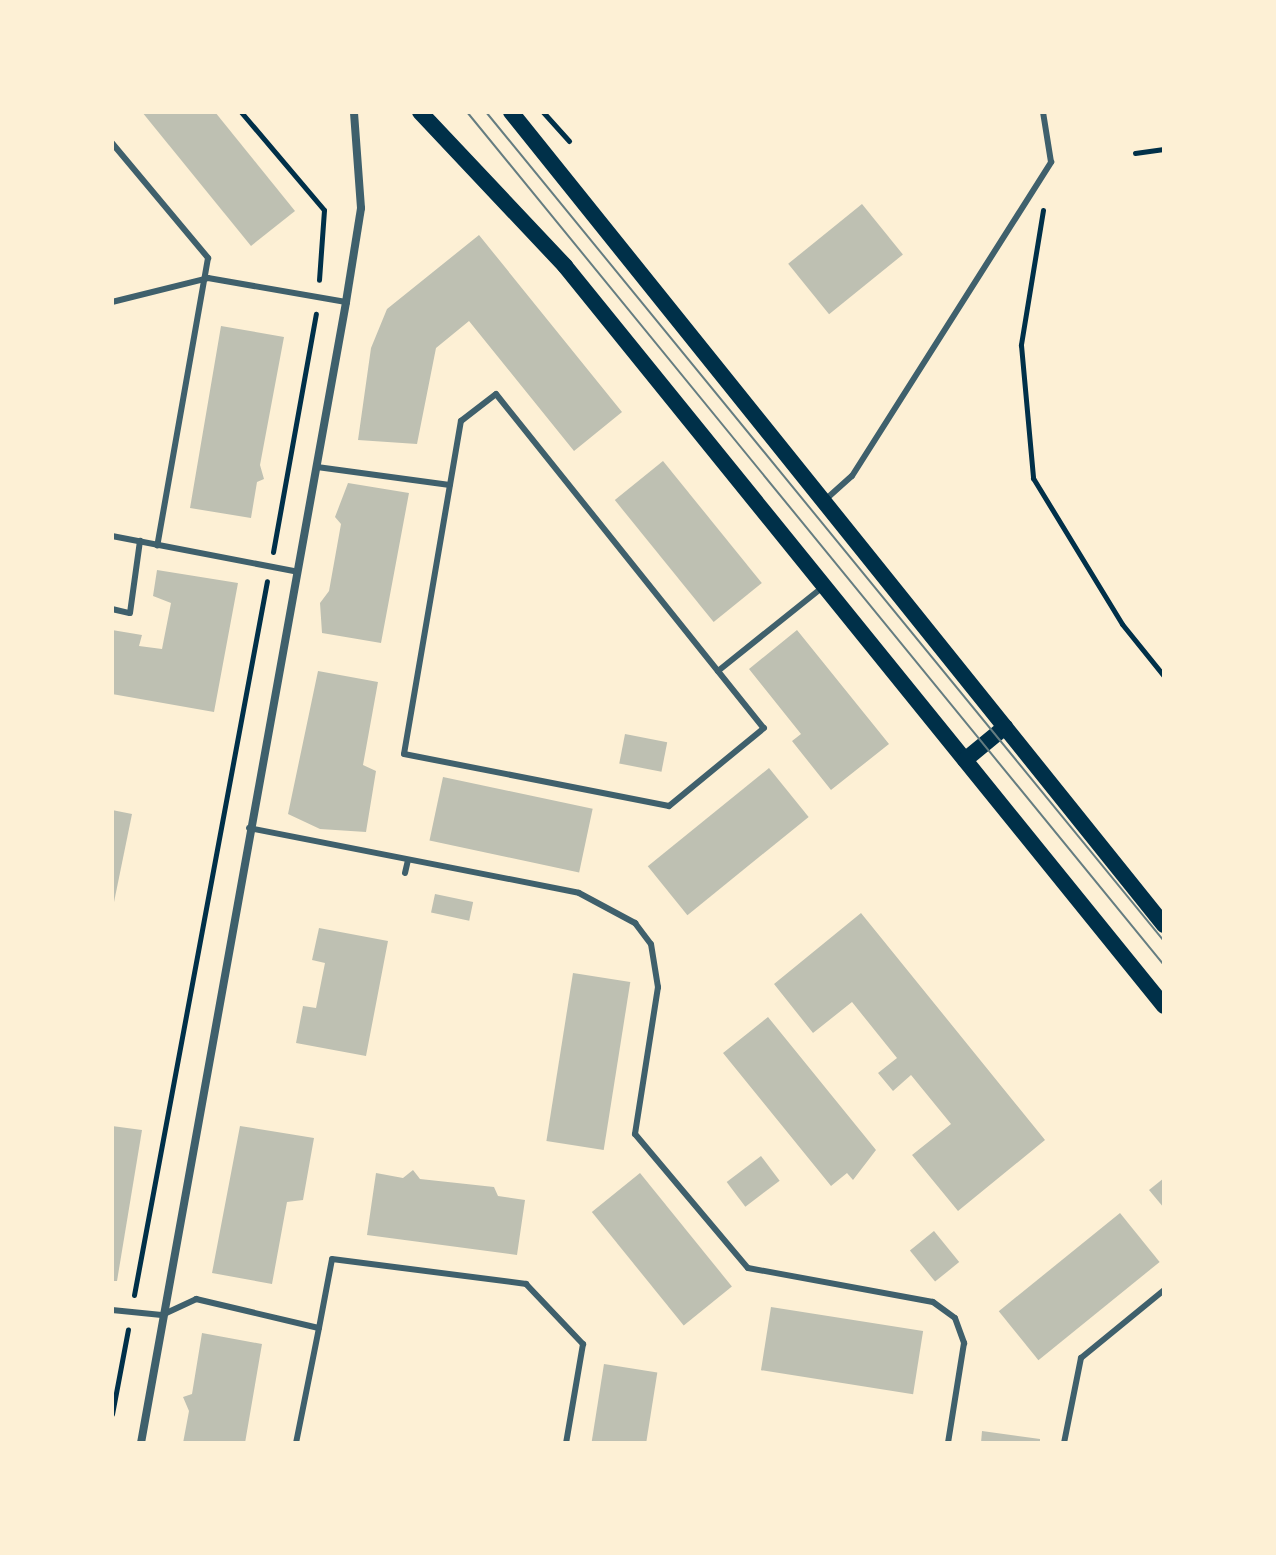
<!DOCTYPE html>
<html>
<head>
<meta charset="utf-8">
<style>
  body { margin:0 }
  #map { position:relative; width:1276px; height:1555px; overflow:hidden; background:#fdf0d5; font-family:Helvetica,sans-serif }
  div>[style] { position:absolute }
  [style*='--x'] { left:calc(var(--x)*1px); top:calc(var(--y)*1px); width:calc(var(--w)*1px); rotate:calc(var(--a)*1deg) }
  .building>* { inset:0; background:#bec0b2; transform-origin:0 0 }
  .path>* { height:5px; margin:-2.5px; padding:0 2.5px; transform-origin:2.5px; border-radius:2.5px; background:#003049 }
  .service>* { height:6px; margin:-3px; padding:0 3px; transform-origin:3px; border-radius:3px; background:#3f606c }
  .minor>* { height:8px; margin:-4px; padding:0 4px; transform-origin:4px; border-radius:4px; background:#3f606c }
  .secondary>* { height:16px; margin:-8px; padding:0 8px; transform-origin:8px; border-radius:8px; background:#003049 }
  .tram>* { height:2px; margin:-1px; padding:0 1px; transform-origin:1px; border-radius:1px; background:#657d81 }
  span { translate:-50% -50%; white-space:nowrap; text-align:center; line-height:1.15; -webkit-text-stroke:7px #fdf0d5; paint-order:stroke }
  .frame { position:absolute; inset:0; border:114px solid #fdf0d5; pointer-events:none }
</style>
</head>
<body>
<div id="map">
  <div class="building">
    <div style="clip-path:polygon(142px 112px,215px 112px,295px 211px,251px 246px)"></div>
    <div style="left:862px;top:204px;width:65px;height:95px;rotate:51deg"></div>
    <div style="clip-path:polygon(479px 235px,622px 412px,574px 451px,469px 321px,436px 348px,417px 444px,358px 440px,371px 348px,387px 309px)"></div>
    <div style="clip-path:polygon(221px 326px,284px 337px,260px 465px,264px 479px,257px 482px,251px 518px,190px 508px)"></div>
    <div style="left:663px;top:461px;width:157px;height:62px;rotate:51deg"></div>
    <div style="clip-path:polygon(348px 483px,409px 493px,381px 643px,322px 633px,320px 603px,329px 591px,341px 524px,335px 517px)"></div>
    <div style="clip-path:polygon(157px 570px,238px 583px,214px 712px,112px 694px,112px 630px,142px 635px,139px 646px,162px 649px,171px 603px,153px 596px)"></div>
    <div style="clip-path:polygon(797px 630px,889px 744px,831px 790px,792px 741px,801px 734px,749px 669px)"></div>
    <div style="clip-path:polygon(318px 671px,378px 682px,363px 765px,376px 771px,366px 832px,320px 829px,288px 814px)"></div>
    <div style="left:625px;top:734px;width:43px;height:30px;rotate:11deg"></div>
    <div style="left:769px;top:768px;width:63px;height:156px;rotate:51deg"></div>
    <div style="left:443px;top:777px;width:153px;height:65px;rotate:12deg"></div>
    <div style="clip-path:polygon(112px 810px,132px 814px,113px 907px,112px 906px)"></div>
    <div style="left:435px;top:894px;width:39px;height:19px;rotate:12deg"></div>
    <div style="clip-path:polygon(861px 913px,1045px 1140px,958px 1211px,912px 1155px,951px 1124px,911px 1075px,893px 1091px,878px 1073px,897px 1058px,852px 1002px,813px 1033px,774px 984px)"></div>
    <div style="clip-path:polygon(319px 928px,388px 941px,366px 1056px,296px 1043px,303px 1006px,316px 1008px,325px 963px,312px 960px)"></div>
    <div style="left:573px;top:973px;width:58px;height:170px;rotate:9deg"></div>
    <div style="clip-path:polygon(768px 1017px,876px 1150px,853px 1180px,847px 1173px,831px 1186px,723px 1053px)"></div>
    <div style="clip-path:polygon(112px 1126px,142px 1130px,117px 1281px,112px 1281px)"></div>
    <div style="clip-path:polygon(240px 1126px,314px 1138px,303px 1200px,287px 1202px,272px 1284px,212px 1273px)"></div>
    <div style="left:761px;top:1156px;width:31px;height:43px;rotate:53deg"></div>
    <div style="clip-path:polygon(413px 1170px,420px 1179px,494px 1187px,498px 1196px,525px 1200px,517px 1255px,367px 1235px,376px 1173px,403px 1178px)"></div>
    <div style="left:640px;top:1173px;width:146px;height:62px;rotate:51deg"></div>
    <div style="clip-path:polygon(1164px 1178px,1164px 1208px,1149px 1190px)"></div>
    <div style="left:1120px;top:1213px;width:63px;height:156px;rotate:51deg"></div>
    <div style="left:934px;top:1231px;width:40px;height:31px;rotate:51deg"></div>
    <div style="left:771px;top:1307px;width:154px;height:64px;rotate:9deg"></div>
    <div style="clip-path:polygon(202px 1333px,262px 1344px,245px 1443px,183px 1443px,189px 1411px,183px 1397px,192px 1394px)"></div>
    <div style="left:604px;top:1364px;width:54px;height:80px;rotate:9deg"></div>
    <div style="clip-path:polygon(982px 1431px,1040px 1439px,1040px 1443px,981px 1443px)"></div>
  </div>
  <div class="path">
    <div style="--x:241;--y:112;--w:128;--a:49.7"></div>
    <div style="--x:324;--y:210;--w:70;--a:94.1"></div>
    <div style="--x:543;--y:112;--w:39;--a:48"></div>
    <div style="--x:1135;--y:153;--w:29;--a:-8"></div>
    <div style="--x:1043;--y:210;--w:137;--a:99.3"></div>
    <div style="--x:1021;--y:345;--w:134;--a:84.8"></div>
    <div style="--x:1033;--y:478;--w:171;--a:58.6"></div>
    <div style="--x:1122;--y:624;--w:67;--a:51.1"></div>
    <div style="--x:273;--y:552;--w:242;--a:-79.8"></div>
    <div style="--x:134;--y:1295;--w:726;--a:-79.45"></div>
    <div style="--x:112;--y:1414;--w:86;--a:-79.3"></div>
  </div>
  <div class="service">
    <div style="--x:112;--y:143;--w:150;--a:50.1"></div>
    <div style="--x:208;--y:258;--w:292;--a:100"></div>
    <div style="--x:112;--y:302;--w:99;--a:-14"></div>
    <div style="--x:208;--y:278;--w:140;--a:9.9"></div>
    <div style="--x:496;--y:394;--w:428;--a:51.3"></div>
    <div style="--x:764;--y:728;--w:123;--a:140.6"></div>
    <div style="--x:669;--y:806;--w:270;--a:-168.9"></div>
    <div style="--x:404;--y:754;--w:338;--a:-80.3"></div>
    <div style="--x:461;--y:421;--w:44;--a:-37.6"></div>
    <div style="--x:317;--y:467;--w:134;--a:7.7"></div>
    <div style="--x:825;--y:500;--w:36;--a:-42"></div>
    <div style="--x:852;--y:476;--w:372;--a:-57.6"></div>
    <div style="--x:1051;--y:162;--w:51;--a:-99.1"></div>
    <div style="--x:112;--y:536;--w:185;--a:10.9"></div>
    <div style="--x:112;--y:609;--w:18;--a:13"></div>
    <div style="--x:130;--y:613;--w:73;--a:-82.1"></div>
    <div style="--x:718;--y:671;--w:136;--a:-38.7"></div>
    <div style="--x:249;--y:828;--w:336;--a:11.1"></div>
    <div style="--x:579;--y:893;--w:64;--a:28.2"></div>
    <div style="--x:635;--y:923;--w:26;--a:53"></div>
    <div style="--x:651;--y:944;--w:44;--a:80.8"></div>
    <div style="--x:658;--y:987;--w:149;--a:98.9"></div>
    <div style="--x:635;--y:1134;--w:175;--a:49.9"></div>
    <div style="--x:748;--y:1268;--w:188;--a:10.4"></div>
    <div style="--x:933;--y:1302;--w:27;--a:36"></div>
    <div style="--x:955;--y:1318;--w:27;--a:70"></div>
    <div style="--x:964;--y:1343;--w:101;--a:99.1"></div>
    <div style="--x:405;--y:873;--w:13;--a:-77"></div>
    <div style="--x:112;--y:1310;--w:50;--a:5.7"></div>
    <div style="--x:162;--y:1315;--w:38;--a:-25"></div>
    <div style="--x:196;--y:1299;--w:126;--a:13.3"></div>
    <div style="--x:319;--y:1328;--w:117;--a:101.3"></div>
    <div style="--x:319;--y:1328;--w:70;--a:-79.3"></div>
    <div style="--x:332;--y:1259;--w:196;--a:7.3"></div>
    <div style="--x:526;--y:1284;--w:83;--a:46.5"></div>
    <div style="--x:583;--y:1344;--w:100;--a:99.7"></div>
    <div style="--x:1064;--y:1443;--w:87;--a:-78.7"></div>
    <div style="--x:1081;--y:1358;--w:107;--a:-39.3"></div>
  </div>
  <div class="minor">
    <div style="--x:141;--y:1443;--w:1159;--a:-79.81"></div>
    <div style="--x:346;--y:302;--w:95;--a:-80.9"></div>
    <div style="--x:361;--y:208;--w:96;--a:-94.2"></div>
  </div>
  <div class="secondary">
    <div style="--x:420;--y:112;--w:212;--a:46.7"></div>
    <div style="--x:565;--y:266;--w:952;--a:51.01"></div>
    <div style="--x:511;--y:112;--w:1043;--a:51.23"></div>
    <div style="--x:965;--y:760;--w:52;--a:-39.5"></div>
  </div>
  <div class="tram">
    <div style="--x:467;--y:112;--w:1102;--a:50.75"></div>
    <div style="--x:486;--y:112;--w:1071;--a:50.72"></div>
  </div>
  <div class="frame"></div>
</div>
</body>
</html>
